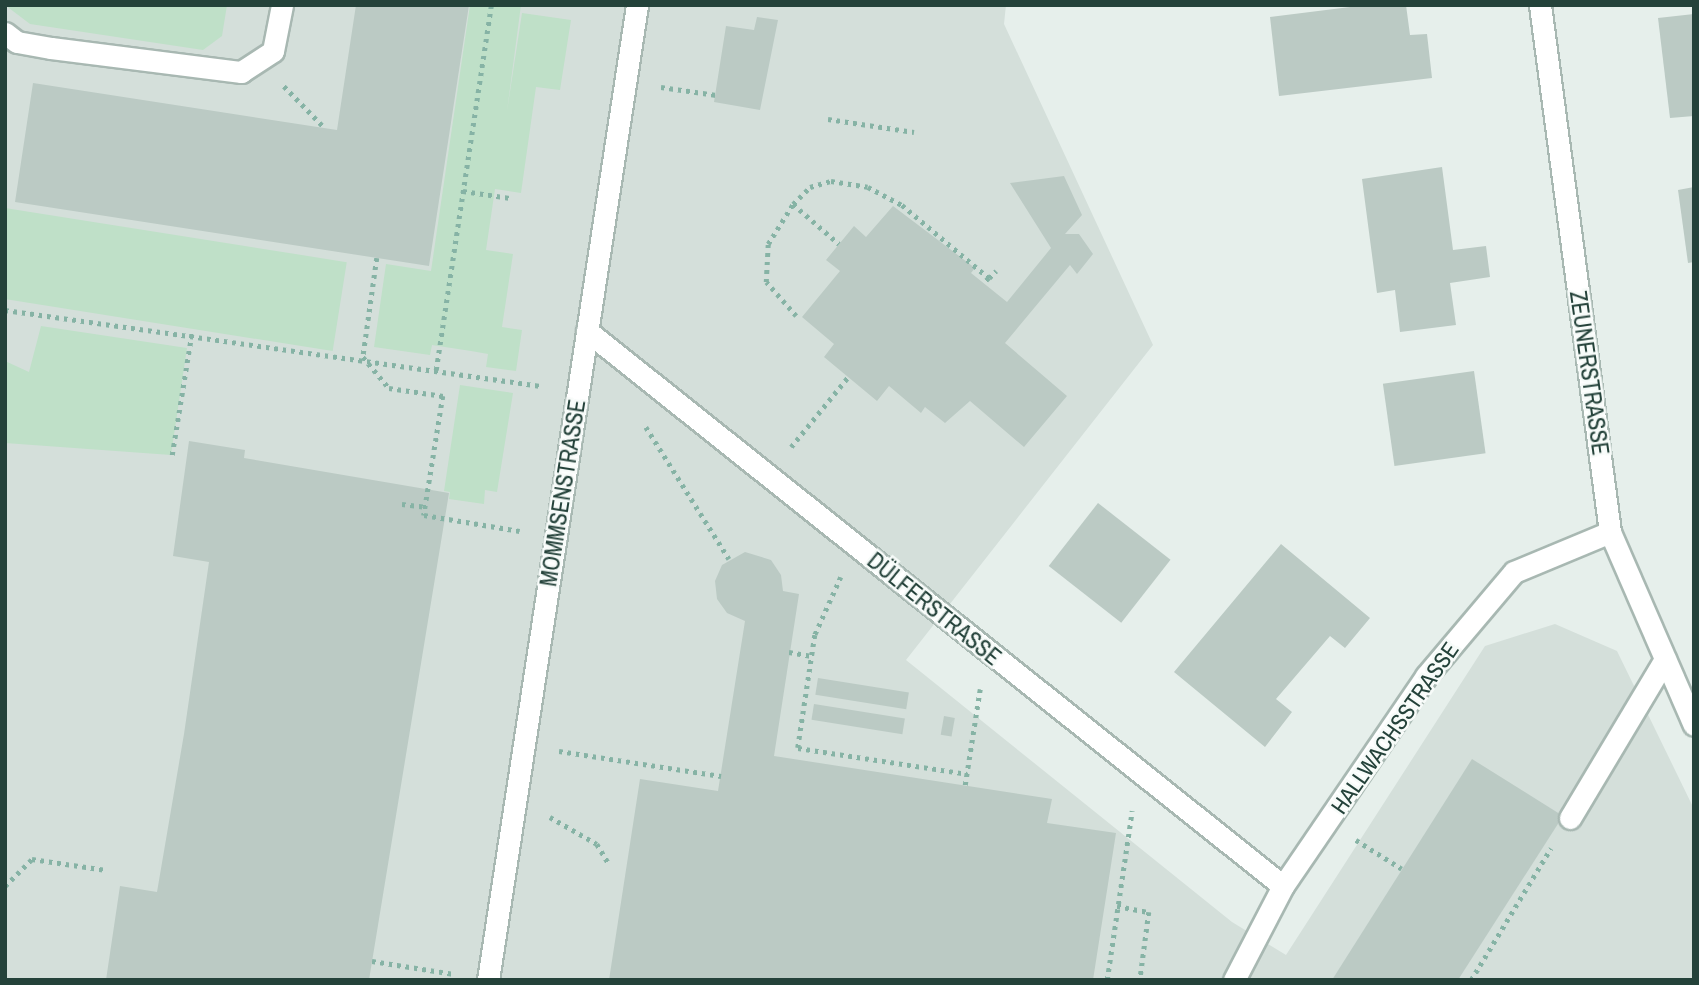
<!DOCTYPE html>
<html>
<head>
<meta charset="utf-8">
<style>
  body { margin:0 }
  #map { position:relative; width:1699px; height:985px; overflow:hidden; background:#e6efeb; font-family:"Archivo Narrow",sans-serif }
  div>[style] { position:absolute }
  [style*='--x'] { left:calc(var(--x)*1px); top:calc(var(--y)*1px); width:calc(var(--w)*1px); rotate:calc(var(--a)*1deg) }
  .built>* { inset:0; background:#d4dfda }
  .green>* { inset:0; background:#bfe0c8; transform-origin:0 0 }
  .building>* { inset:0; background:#bbcac4; transform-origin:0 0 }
  .path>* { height:4.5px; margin-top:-2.25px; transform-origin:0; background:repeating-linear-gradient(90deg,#86b3a5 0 3.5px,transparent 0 8.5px) }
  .roads { filter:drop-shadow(2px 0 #a8b8b2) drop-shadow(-2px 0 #a8b8b2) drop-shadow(0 2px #a8b8b2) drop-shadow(0 -2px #a8b8b2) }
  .service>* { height:21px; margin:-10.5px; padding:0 10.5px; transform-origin:10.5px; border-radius:10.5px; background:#fff }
  .minor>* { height:21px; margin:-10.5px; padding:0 10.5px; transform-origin:10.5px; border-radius:10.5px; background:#fff }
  span { translate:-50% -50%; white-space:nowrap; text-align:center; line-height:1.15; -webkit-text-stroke:5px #f7fbf9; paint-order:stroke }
  .street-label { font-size:23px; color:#24423a }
  .frame { position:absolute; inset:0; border:7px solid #24423a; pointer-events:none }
</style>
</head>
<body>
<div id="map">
  <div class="built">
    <div style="clip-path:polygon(5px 5px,1006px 5px,1004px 24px,1153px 345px,906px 660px,1232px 922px,1286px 955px,1485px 646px,1555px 624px,1617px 651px,1694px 809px,1694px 980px,5px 980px)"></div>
  </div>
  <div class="green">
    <div style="clip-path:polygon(5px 5px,227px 5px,222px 36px,203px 50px,30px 24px)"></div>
    <div style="clip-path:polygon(470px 5px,521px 5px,507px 111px,522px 13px,571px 20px,560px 90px,536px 87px,521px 193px,495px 189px,486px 250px,513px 254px,502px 327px,522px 330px,516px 371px,486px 367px,488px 354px,471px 351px,432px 345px,430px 355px,374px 347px,386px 264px,431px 271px)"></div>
    <div style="left:5px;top:208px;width:346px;height:90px;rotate:9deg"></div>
    <div style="clip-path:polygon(41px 326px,187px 348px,171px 455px,5px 443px,5px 361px,29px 372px)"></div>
    <div style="clip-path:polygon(460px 385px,513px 393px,497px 492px,485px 490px,484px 504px,449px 499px,450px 492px,444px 491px)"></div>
  </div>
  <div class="building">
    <div style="clip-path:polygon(356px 5px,469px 5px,429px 266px,15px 202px,33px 83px,337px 130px)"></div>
    <div style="clip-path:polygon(1366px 5px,1406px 5px,1410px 35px,1427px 34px,1432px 78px,1279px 96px,1270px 17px)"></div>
    <div style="clip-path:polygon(1694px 14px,1694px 116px,1670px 118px,1658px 18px)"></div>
    <div style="clip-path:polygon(757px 17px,778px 20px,760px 110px,714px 102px,726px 26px,754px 30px)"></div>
    <div style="clip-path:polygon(1442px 167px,1453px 250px,1486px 246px,1490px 277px,1450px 283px,1456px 325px,1400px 332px,1395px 290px,1377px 293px,1362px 179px)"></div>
    <div style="clip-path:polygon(1064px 176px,1082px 215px,1065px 234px,1079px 234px,1093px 254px,1077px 274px,1070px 265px,1005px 343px,1067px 396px,1024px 447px,970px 401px,945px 423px,925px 407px,921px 413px,889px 386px,877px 401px,824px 357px,834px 344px,802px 317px,840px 271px,826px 260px,854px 226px,866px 237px,893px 206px,975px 268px,971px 273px,1007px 302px,1051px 248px,1010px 183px)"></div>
    <div style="clip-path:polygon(1694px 187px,1694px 262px,1688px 263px,1678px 190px)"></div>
    <div style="left:1474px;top:371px;width:83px;height:92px;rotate:82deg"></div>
    <div style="clip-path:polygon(189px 441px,245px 450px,244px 458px,449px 493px,369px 980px,106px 980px,120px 886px,157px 892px,184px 734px,209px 562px,173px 556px)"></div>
    <div style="left:1098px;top:503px;width:92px;height:80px;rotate:38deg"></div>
    <div style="clip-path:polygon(1281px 544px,1370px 618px,1345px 648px,1330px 636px,1276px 699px,1292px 712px,1265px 747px,1174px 672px)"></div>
    <div style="clip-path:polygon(745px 552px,771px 560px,781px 575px,783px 591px,799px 594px,774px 756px,1052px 799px,1047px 823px,1116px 833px,1093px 980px,609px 980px,640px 779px,718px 791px,745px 621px,727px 613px,717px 599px,715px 581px,722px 565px)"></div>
    <div style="left:818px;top:678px;width:92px;height:17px;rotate:9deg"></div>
    <div style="left:814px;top:704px;width:92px;height:16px;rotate:9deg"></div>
    <div style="left:944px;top:716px;width:11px;height:19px;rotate:10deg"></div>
    <div style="clip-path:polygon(1472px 759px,1563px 816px,1458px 980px,1332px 980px)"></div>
  </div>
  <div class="path">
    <div style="--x:284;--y:86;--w:59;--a:45.7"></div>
    <div style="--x:661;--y:87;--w:56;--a:8.3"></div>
    <div style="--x:828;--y:119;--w:87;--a:8.6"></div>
    <div style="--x:463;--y:191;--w:48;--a:8.5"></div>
    <div style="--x:793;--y:204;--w:61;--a:41"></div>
    <div style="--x:377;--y:258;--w:100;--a:98"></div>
    <div style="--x:363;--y:357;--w:40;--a:50"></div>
    <div style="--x:389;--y:388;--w:55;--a:8.4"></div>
    <div style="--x:443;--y:396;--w:121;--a:99.1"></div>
    <div style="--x:424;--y:515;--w:97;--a:9.5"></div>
    <div style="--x:989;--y:278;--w:10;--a:-45"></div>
    <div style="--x:5;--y:310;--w:541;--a:8.07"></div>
    <div style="--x:796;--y:316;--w:45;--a:-131.4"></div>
    <div style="--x:766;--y:282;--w:38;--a:-87"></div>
    <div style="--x:768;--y:244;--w:47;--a:-58"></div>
    <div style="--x:793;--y:204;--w:24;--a:-45"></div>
    <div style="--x:810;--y:187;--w:22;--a:-16"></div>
    <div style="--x:831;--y:181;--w:37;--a:9"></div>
    <div style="--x:868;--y:187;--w:38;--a:28"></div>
    <div style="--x:902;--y:205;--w:114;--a:40"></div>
    <div style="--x:989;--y:278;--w:7;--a:135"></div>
    <div style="--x:436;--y:370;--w:369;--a:-81.4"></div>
    <div style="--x:646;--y:427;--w:156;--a:57.8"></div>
    <div style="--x:791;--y:447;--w:90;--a:-50.8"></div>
    <div style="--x:172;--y:455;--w:125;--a:-80.8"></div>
    <div style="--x:402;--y:504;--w:23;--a:7"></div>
    <div style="--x:841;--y:577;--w:64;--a:114.1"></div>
    <div style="--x:815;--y:635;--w:114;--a:98.6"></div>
    <div style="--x:798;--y:748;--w:171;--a:8.7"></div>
    <div style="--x:789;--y:652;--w:23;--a:10"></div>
    <div style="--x:559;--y:751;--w:164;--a:8.8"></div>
    <div style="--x:965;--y:785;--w:97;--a:-81.1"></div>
    <div style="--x:550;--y:817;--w:54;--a:29.9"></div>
    <div style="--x:597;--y:844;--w:21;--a:59"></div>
    <div style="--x:1356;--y:840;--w:54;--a:32.2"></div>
    <div style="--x:5;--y:886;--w:38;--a:-45"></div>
    <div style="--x:32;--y:859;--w:75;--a:8.5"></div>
    <div style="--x:1117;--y:906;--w:33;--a:11"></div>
    <div style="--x:1149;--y:912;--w:69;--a:97.5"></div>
    <div style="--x:372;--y:961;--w:83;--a:9"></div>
    <div style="--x:1107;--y:980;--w:171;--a:-81.6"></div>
    <div style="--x:1471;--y:980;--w:154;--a:-58.8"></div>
  </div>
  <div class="roads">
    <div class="service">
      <div style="--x:5;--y:33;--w:15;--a:37"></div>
      <div style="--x:17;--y:42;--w:35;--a:10"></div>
      <div style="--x:51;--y:48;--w:192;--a:7.2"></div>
      <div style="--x:241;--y:72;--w:38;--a:-33"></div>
      <div style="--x:273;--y:51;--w:47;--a:-78.9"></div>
      <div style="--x:1570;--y:818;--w:185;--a:-59.1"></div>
    </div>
    <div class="minor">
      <div style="--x:1540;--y:5;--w:532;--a:82.43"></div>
      <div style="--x:1610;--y:532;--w:210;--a:66.5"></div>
      <div style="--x:587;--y:331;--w:890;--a:38.57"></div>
      <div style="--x:488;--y:980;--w:986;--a:-81.31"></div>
      <div style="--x:1234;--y:980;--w:106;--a:-62.5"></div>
      <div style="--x:1283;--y:886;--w:254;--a:-55.7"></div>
      <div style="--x:1426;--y:676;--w:136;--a:-49.8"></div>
      <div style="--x:1514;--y:572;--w:104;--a:-22.6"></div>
    </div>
  </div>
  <div class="street-label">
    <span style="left:1589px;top:373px;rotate:82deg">ZEUNERSTRASSE</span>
    <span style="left:563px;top:493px;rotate:-81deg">MOMMSENSTRASSE</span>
    <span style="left:934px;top:609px;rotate:39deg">DÜLFERSTRASSE</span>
    <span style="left:1395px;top:728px;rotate:-55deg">HALLWACHSSTRASSE</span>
  </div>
  <div class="frame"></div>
</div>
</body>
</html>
